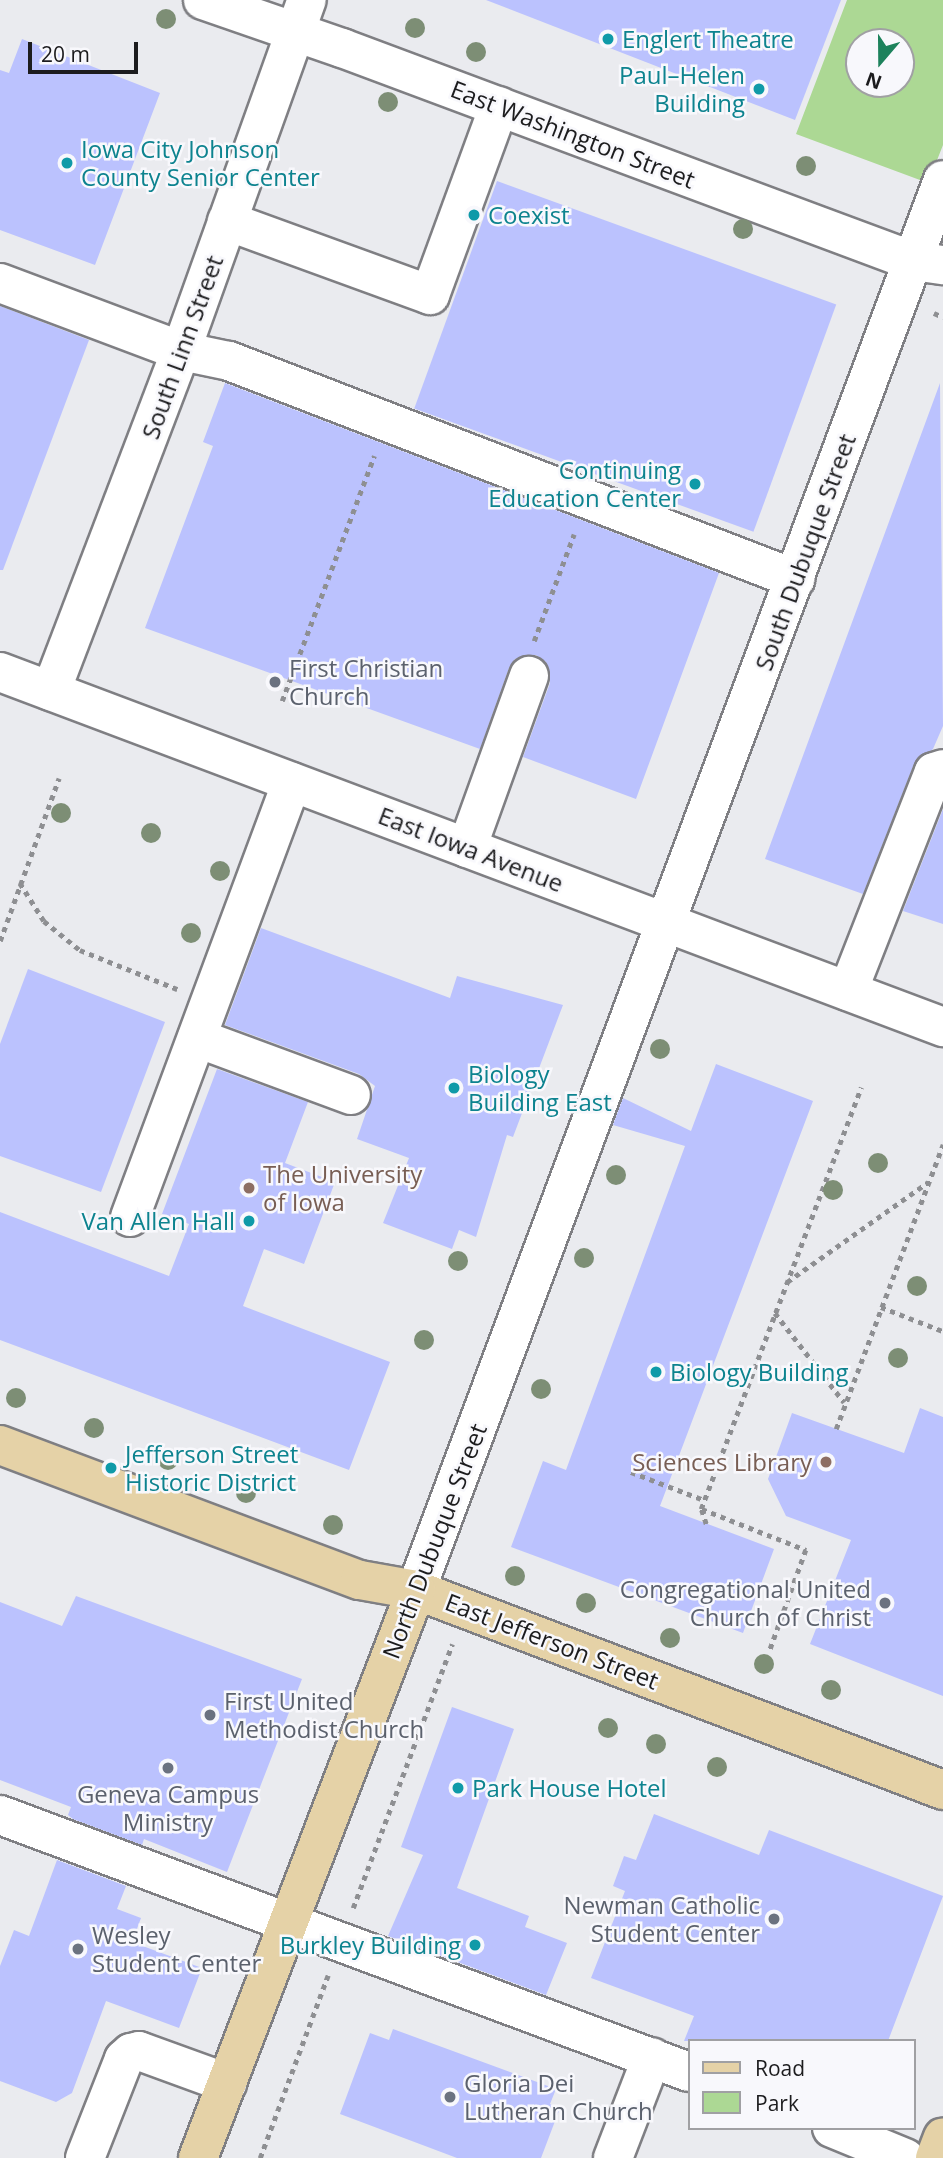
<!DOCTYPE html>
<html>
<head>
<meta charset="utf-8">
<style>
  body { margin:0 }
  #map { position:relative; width:943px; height:2158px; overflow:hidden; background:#eaebef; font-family:"Open Sans",sans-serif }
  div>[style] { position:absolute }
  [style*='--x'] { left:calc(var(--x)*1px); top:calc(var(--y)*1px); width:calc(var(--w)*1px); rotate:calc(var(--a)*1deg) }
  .green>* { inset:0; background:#acd894 }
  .building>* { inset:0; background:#bbc2fe; transform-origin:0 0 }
  .path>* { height:4.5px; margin-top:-2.25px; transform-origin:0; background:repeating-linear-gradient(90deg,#8e8f92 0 5px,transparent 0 10px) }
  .roads { filter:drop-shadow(2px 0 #7f7f83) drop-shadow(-2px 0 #7f7f83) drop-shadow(0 2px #7f7f83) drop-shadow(0 -2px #7f7f83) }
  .minor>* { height:38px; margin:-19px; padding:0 19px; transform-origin:19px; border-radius:19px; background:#fff }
  .major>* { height:38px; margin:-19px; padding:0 19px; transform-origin:19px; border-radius:19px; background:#e5d2a7 }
  .trees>* { width:20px; height:20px; margin:-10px; border-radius:50%; background:#7d8e75 }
  .dots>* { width:19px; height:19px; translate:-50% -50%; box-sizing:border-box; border:4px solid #f8f8fc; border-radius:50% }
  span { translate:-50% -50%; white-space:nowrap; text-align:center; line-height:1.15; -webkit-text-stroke:5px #f8f8fc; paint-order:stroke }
  .culture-label { font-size:24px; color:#0d838f }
  .left { translate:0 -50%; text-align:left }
  .right { translate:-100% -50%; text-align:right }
  .street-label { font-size:24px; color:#1c1c1e }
  .worship-label { font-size:24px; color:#5b616d }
  .education-label { font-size:24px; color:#785e54 }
  .legend { position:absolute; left:688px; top:2039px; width:228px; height:91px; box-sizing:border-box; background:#f8f8fc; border:2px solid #a0a0a3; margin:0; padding:9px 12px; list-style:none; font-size:21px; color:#1c1c1e }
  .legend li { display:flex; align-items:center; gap:14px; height:35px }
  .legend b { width:35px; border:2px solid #a0a0a3 }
  .north { position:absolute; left:845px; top:28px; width:70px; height:70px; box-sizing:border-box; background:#f8f8fc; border:2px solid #a0a0a3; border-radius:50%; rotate:200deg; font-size:19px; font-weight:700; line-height:28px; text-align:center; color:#1c1c1e }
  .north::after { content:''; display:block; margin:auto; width:24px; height:32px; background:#1d825c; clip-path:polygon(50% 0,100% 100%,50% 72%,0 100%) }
  .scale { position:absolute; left:28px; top:42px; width:110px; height:32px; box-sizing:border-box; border:4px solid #1c1c1e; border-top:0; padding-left:9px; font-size:21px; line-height:24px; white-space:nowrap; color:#1c1c1e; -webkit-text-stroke:5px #f8f8fc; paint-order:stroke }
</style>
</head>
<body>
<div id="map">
  <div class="green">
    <div style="clip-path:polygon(evenodd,847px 0,943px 0,943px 145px,928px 183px,796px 134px,847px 0,859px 42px,901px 42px,901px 84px,859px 84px,859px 42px)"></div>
  </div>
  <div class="building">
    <div style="clip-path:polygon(486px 0,841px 0,795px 120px)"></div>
    <div style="clip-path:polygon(22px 39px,160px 93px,95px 265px,0 230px,0 70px,9px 73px)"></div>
    <div style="left:497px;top:181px;width:361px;height:242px;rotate:20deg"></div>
    <div style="clip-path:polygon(0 306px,89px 340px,3px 570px,0 570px)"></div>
    <div style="clip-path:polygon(225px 383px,719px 573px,636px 799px,523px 757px,550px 683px,546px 662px,536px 655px,515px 659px,509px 668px,480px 749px,145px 628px,213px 446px,203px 442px)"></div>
    <div style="clip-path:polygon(940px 383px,943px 726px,933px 749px,914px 764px,863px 894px,765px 859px)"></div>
    <div style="clip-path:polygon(943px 809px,943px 924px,903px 911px)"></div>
    <div style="clip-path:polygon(261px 928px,450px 998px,457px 976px,563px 1005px,513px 1137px,507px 1135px,476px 1237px,459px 1230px,452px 1249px,383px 1223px,409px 1158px,357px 1139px,375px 1086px,359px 1074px,225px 1025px)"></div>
    <div style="clip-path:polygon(28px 969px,165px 1022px,101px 1192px,0 1156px,0 1044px)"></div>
    <div style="clip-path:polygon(716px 1064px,813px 1101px,660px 1506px,774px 1549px,743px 1633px,511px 1547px,543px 1461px,566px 1470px,685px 1146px,613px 1125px,623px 1098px,691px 1131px)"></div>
    <div style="clip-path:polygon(217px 1069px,308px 1102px,285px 1163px,335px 1182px,304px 1264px,264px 1249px,243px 1306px,390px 1362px,349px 1470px,0 1340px,0 1212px,169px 1276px,189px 1224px,162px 1214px)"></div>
    <div style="clip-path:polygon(920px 1408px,943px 1417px,943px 1696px,810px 1644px,851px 1540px,786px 1516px,768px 1479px,792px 1413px,904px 1453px)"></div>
    <div style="clip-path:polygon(76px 1596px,302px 1679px,227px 1872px,144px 1839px,142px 1845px,73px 1819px,68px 1815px,71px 1807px,0 1780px,0 1602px,62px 1626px)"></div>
    <div style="clip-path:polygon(452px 1707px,514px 1729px,457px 1888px,529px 1916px,525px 1927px,567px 1943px,546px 1995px,388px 1936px,423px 1855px,401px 1847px)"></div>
    <div style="clip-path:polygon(654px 1814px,759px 1855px,769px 1830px,943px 1896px,888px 2041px,684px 2041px,694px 2016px,591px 1978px,625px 1891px,613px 1886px,624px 1856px,636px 1860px)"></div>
    <div style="clip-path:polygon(57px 1860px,126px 1886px,117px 1909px,141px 1918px,132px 1942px,202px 1968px,179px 2028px,106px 2001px,72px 2093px,56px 2102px,0 2081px,0 1966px,14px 1930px,29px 1936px)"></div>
    <div style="clip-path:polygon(393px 2029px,556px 2089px,550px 2104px,560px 2108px,541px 2158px,457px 2158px,340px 2114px,370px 2033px,389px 2040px)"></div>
  </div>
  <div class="path">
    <div style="--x:934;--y:313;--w:10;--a:24"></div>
    <div style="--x:534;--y:641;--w:114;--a:-69.5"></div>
    <div style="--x:282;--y:701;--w:262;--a:-69.4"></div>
    <div style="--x:20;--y:883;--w:45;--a:57.7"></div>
    <div style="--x:44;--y:921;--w:46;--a:38.9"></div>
    <div style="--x:80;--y:950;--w:105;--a:21.9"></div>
    <div style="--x:0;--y:941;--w:173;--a:-70.1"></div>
    <div style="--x:787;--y:1282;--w:173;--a:-35.3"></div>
    <div style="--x:881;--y:1307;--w:66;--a:21.2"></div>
    <div style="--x:775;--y:1313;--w:113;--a:52.2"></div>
    <div style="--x:836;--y:1429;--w:304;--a:-69.4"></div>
    <div style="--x:631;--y:1472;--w:78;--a:21"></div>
    <div style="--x:702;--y:1509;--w:112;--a:21.5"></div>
    <div style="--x:806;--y:1550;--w:109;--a:109.8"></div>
    <div style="--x:706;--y:1524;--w:16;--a:-108"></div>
    <div style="--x:701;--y:1509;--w:451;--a:-69.2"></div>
    <div style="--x:353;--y:1908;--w:282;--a:-69.4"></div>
    <div style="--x:260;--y:2158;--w:195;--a:-69.6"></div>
  </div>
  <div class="roads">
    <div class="minor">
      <div style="--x:203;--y:0;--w:147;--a:19.1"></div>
      <div style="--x:342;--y:48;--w:609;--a:20.46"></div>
      <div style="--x:913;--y:261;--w:30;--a:8"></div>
      <div style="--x:227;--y:221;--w:216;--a:20"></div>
      <div style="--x:430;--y:295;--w:201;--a:-69.9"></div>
      <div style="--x:0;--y:283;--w:193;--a:20.6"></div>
      <div style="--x:181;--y:351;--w:49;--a:11.8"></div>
      <div style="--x:229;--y:361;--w:607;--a:21.06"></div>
      <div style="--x:0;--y:672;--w:1008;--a:20.63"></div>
      <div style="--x:51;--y:691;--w:364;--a:-69.1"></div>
      <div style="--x:181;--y:351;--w:373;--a:-70.3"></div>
      <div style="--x:467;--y:848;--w:183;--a:-70.2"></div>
      <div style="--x:848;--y:991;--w:235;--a:-68.6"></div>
      <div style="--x:934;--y:772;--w:9;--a:-18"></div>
      <div style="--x:197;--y:1038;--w:164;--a:20.3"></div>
      <div style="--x:130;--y:1217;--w:464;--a:-69.6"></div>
      <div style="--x:416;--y:1590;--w:1505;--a:-69.51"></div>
      <div style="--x:0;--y:1815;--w:735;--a:20.46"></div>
      <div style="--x:832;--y:2128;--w:79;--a:22.3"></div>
      <div style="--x:85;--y:2158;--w:106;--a:-68.5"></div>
      <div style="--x:124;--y:2059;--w:9;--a:-41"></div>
      <div style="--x:131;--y:2053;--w:8;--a:-14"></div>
      <div style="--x:139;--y:2051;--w:94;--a:20"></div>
      <div style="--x:613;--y:2158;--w:108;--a:-68.9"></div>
    </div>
    <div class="major">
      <div style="--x:0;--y:1445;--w:384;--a:20.6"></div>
      <div style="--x:360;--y:1580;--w:57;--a:10.1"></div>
      <div style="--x:416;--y:1590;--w:564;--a:20.78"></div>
      <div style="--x:198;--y:2158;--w:608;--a:-69"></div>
      <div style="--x:935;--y:2158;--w:22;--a:-69"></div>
    </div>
  </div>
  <div class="trees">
    <div style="left:166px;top:19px"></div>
    <div style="left:415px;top:28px"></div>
    <div style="left:476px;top:52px"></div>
    <div style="left:388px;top:102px"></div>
    <div style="left:806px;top:166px"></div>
    <div style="left:743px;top:229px"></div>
    <div style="left:61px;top:813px"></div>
    <div style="left:151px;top:833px"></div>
    <div style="left:220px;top:871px"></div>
    <div style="left:191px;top:933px"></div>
    <div style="left:660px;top:1049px"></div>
    <div style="left:878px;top:1163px"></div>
    <div style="left:616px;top:1175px"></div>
    <div style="left:833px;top:1190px"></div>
    <div style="left:584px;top:1258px"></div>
    <div style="left:458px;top:1261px"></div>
    <div style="left:917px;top:1286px"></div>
    <div style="left:424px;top:1340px"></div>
    <div style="left:898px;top:1358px"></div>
    <div style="left:541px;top:1389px"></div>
    <div style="left:16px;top:1398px"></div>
    <div style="left:94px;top:1428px"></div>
    <div style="left:168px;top:1460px"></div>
    <div style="left:246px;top:1493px"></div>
    <div style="left:333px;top:1525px"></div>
    <div style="left:515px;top:1576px"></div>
    <div style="left:586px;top:1603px"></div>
    <div style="left:670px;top:1638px"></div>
    <div style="left:764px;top:1664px"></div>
    <div style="left:831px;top:1690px"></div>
    <div style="left:608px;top:1728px"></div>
    <div style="left:656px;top:1744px"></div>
    <div style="left:717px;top:1767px"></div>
  </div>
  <div class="dots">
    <div style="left:608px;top:39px;background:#0f9aa8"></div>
    <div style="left:759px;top:89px;background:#0f9aa8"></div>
    <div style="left:67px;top:163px;background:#0f9aa8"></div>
    <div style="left:474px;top:215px;background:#0f9aa8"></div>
    <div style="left:695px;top:484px;background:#0f9aa8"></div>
    <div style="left:275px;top:682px;background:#6b7280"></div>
    <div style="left:454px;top:1088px;background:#0f9aa8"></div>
    <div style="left:249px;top:1188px;background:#8d6e63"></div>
    <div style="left:249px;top:1221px;background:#0f9aa8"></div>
    <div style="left:656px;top:1372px;background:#0f9aa8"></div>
    <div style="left:826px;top:1462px;background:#8d6e63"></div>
    <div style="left:111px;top:1468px;background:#0f9aa8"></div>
    <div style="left:885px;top:1603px;background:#6b7280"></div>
    <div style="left:210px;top:1715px;background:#6b7280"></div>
    <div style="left:168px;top:1768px;background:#6b7280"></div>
    <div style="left:458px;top:1788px;background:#0f9aa8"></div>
    <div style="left:774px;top:1919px;background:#6b7280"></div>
    <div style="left:475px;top:1945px;background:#0f9aa8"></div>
    <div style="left:78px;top:1949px;background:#6b7280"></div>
    <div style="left:450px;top:2097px;background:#6b7280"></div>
  </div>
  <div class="culture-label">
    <span class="left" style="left:622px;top:39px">Englert Theatre</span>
    <span class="right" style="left:745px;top:89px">Paul–Helen<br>Building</span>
    <span class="left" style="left:81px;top:163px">Iowa City Johnson<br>County Senior Center</span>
    <span class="left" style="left:488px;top:215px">Coexist</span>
    <span class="right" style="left:681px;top:484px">Continuing<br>Education Center</span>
    <span class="left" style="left:468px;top:1088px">Biology<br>Building East</span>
    <span class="right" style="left:235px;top:1221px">Van Allen Hall</span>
    <span class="left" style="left:670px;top:1372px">Biology Building</span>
    <span class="left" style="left:125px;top:1468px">Jefferson Street<br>Historic District</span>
    <span class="left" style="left:472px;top:1788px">Park House Hotel</span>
    <span class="right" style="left:461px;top:1945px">Burkley Building</span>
  </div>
  <div class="street-label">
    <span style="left:573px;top:134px;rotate:21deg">East Washington Street</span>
    <span style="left:182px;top:347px;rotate:-70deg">South Linn Street</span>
    <span style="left:805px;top:552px;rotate:-70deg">South Dubuque Street</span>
    <span style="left:471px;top:849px;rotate:21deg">East Iowa Avenue</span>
    <span style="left:434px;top:1541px;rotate:-69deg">North Dubuque Street</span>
    <span style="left:552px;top:1641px;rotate:21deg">East Jefferson Street</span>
  </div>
  <div class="worship-label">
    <span class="left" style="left:289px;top:682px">First Christian<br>Church</span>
    <span class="right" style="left:871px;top:1603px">Congregational United<br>Church of Christ</span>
    <span class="left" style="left:224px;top:1715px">First United<br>Methodist Church</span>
    <span style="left:168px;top:1808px">Geneva Campus<br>Ministry</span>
    <span class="right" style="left:760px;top:1919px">Newman Catholic<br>Student Center</span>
    <span class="left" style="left:92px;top:1949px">Wesley<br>Student Center</span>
    <span class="left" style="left:464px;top:2097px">Gloria Dei<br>Lutheran Church</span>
  </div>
  <div class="education-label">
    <span class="left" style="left:263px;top:1188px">The University<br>of Iowa</span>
    <span class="right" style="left:812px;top:1462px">Sciences Library</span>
  </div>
  <ul class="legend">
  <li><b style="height:9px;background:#e5d2a7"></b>Road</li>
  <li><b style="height:19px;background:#acd894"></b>Park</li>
  </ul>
  <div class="north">N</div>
  <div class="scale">20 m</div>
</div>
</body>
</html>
